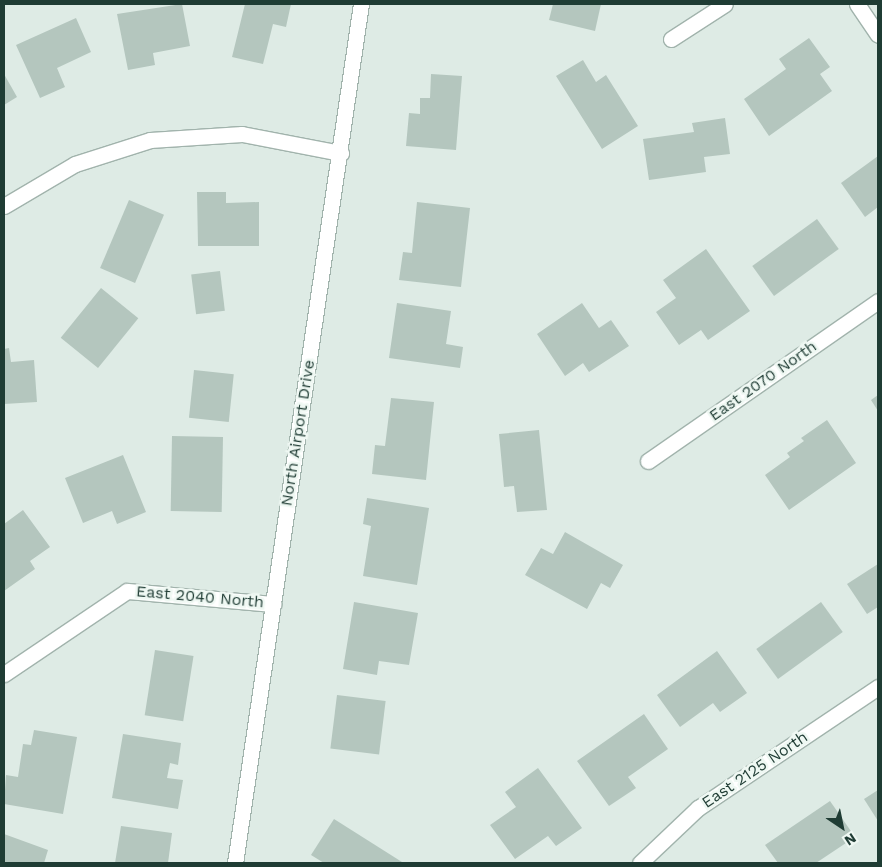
<!DOCTYPE html>
<html>
<head>
<meta charset="utf-8">
<style>
  body { margin:0 }
  #map { position:relative; width:882px; height:867px; overflow:hidden; background:#deebe5; font-family:"Work Sans",sans-serif }
  div>[style] { position:absolute }
  [style*='--x'] { left:calc(var(--x)*1px); top:calc(var(--y)*1px); width:calc(var(--w)*1px); rotate:calc(var(--a)*1deg) }
  .building>* { inset:0; background:#b4c6be; transform-origin:0 0 }
  .roads { filter:drop-shadow(1px 0 #a1b3ac) drop-shadow(-1px 0 #a1b3ac) drop-shadow(0 1px #a1b3ac) drop-shadow(0 -1px #a1b3ac) }
  .street>* { height:15px; margin:-7.5px; padding:0 7.5px; transform-origin:7.5px; border-radius:7.5px; background:#fff }
  .secondary>* { height:15px; margin:-7.5px; padding:0 7.5px; transform-origin:7.5px; border-radius:7.5px; background:#fff }
  span { translate:-50% -50%; white-space:nowrap; text-align:center; line-height:1.15; -webkit-text-stroke:5px #eff8f3; paint-order:stroke }
  .street-label { font-size:16px; color:#1f3c34 }
  .frame { position:absolute; inset:0; border:5px solid #1f3c34; pointer-events:none }
  .north { position:absolute; left:817px; top:802px; width:50px; height:50px; -webkit-text-stroke:4px #eff8f3; paint-order:stroke; rotate:146deg; font-size:14px; font-weight:700; line-height:20px; text-align:center; color:#1f3c34 }
  .north::after { content:''; display:block; margin:auto; width:18px; height:22px; background:#1f3c34; clip-path:polygon(50% 0,100% 100%,50% 72%,0 100%) }
</style>
</head>
<body>
<div id="map">
  <div class="building">
    <div style="clip-path:polygon(182px 4px,190px 46px,153px 53px,155px 65px,128px 70px,117px 14px)"></div>
    <div style="clip-path:polygon(245px 4px,291px 4px,286px 27px,273px 24px,263px 64px,232px 57px)"></div>
    <div style="clip-path:polygon(553px 4px,601px 4px,595px 31px,549px 20px)"></div>
    <div style="clip-path:polygon(76px 18px,91px 52px,57px 68px,65px 87px,40px 98px,16px 45px)"></div>
    <div style="clip-path:polygon(809px 38px,830px 67px,820px 74px,832px 91px,769px 136px,744px 99px,786px 69px,779px 59px)"></div>
    <div style="clip-path:polygon(583px 60px,596px 82px,606px 75px,638px 126px,602px 149px,556px 76px)"></div>
    <div style="clip-path:polygon(4px 74px,17px 97px,4px 105px)"></div>
    <div style="clip-path:polygon(431px 74px,462px 76px,456px 150px,406px 146px,409px 113px,420px 114px,420px 98px,430px 98px)"></div>
    <div style="clip-path:polygon(725px 118px,730px 154px,704px 157px,706px 172px,649px 180px,643px 139px,694px 132px,692px 123px)"></div>
    <div style="clip-path:polygon(878px 156px,878px 207px,865px 217px,841px 183px)"></div>
    <div style="clip-path:polygon(197px 192px,226px 192px,226px 203px,259px 202px,259px 246px,198px 246px)"></div>
    <div style="left:129px;top:200px;width:38px;height:74px;rotate:23deg"></div>
    <div style="clip-path:polygon(417px 202px,470px 208px,461px 287px,399px 280px,403px 252px,412px 253px)"></div>
    <div style="left:817px;top:219px;width:37px;height:80px;rotate:54deg"></div>
    <div style="clip-path:polygon(706px 249px,750px 311px,708px 340px,701px 330px,679px 345px,656px 312px,676px 298px,663px 280px)"></div>
    <div style="left:220px;top:271px;width:40px;height:29px;rotate:83deg"></div>
    <div style="left:101px;top:288px;width:48px;height:64px;rotate:39deg"></div>
    <div style="clip-path:polygon(397px 303px,451px 311px,446px 344px,463px 347px,460px 368px,389px 358px)"></div>
    <div style="clip-path:polygon(582px 303px,599px 328px,611px 320px,629px 346px,589px 372px,583px 363px,565px 376px,537px 334px)"></div>
    <div style="clip-path:polygon(9px 348px,11px 362px,34px 360px,37px 402px,4px 404px,4px 349px)"></div>
    <div style="left:194px;top:370px;width:40px;height:48px;rotate:6deg"></div>
    <div style="clip-path:polygon(878px 395px,878px 411px,871px 400px)"></div>
    <div style="clip-path:polygon(391px 398px,434px 402px,426px 480px,372px 474px,375px 445px,385px 446px)"></div>
    <div style="clip-path:polygon(827px 420px,856px 463px,789px 510px,765px 475px,790px 457px,787px 453px,804px 441px,801px 438px)"></div>
    <div style="clip-path:polygon(539px 430px,547px 510px,517px 512px,514px 486px,504px 487px,499px 434px)"></div>
    <div style="left:172px;top:436px;width:51px;height:75px;rotate:1deg"></div>
    <div style="clip-path:polygon(123px 455px,146px 512px,117px 524px,112px 511px,83px 523px,65px 478px)"></div>
    <div style="clip-path:polygon(367px 498px,429px 508px,417px 585px,363px 576px,371px 526px,363px 524px)"></div>
    <div style="clip-path:polygon(23px 510px,50px 547px,30px 561px,35px 569px,4px 591px,4px 524px)"></div>
    <div style="clip-path:polygon(565px 532px,623px 565px,610px 588px,601px 583px,587px 609px,525px 575px,541px 548px,553px 554px)"></div>
    <div style="clip-path:polygon(878px 564px,878px 607px,867px 614px,847px 584px)"></div>
    <div style="clip-path:polygon(354px 602px,418px 613px,409px 665px,379px 661px,377px 675px,343px 669px)"></div>
    <div style="left:821px;top:602px;width:37px;height:80px;rotate:54deg"></div>
    <div style="left:155px;top:650px;width:39px;height:66px;rotate:9deg"></div>
    <div style="clip-path:polygon(717px 651px,747px 693px,720px 712px,713px 703px,680px 727px,657px 695px)"></div>
    <div style="left:337px;top:695px;width:49px;height:54px;rotate:7deg"></div>
    <div style="clip-path:polygon(644px 714px,668px 749px,628px 777px,636px 788px,609px 806px,577px 761px)"></div>
    <div style="clip-path:polygon(34px 730px,77px 737px,63px 814px,4px 804px,6px 775px,18px 777px,23px 744px,31px 745px)"></div>
    <div style="clip-path:polygon(123px 734px,181px 743px,178px 765px,170px 763px,167px 778px,183px 780px,178px 809px,112px 798px)"></div>
    <div style="clip-path:polygon(538px 768px,582px 828px,556px 846px,548px 836px,515px 859px,490px 825px,516px 807px,505px 792px)"></div>
    <div style="clip-path:polygon(878px 790px,878px 821px,864px 799px)"></div>
    <div style="clip-path:polygon(830px 801px,855px 837px,816px 863px,778px 863px,765px 845px)"></div>
    <div style="clip-path:polygon(334px 819px,402px 862px,401px 863px,324px 863px,311px 855px)"></div>
    <div style="clip-path:polygon(121px 826px,172px 833px,168px 863px,115px 863px)"></div>
    <div style="clip-path:polygon(4px 834px,48px 850px,44px 863px,4px 863px)"></div>
  </div>
  <div class="roads">
    <div class="street">
      <div style="--x:857;--y:4;--w:37;--a:56"></div>
      <div style="--x:671;--y:39;--w:64;--a:-32.9"></div>
      <div style="--x:4;--y:206;--w:82;--a:-30.6"></div>
      <div style="--x:75;--y:164;--w:79;--a:-17.7"></div>
      <div style="--x:150;--y:140;--w:92;--a:-3.7"></div>
      <div style="--x:242;--y:134;--w:101;--a:10.9"></div>
      <div style="--x:648;--y:461;--w:280;--a:-34.8"></div>
      <div style="--x:4;--y:674;--w:148;--a:-34"></div>
      <div style="--x:127;--y:591;--w:147;--a:5.1"></div>
      <div style="--x:640;--y:863;--w:80;--a:-43.5"></div>
      <div style="--x:698;--y:808;--w:217;--a:-33.9"></div>
    </div>
    <div class="secondary">
      <div style="--x:235;--y:863;--w:868;--a:-81.66"></div>
    </div>
  </div>
  <div class="street-label">
    <span style="left:763px;top:381px;rotate:-35deg">East 2070 North</span>
    <span style="left:298px;top:433px;rotate:-81deg">North Airport Drive</span>
    <span style="left:200px;top:597px;rotate:5deg">East 2040 North</span>
    <span style="left:755px;top:770px;rotate:-34deg">East 2125 North</span>
  </div>
  <div class="frame"></div>
  <div class="north">N</div>
</div>
</body>
</html>
